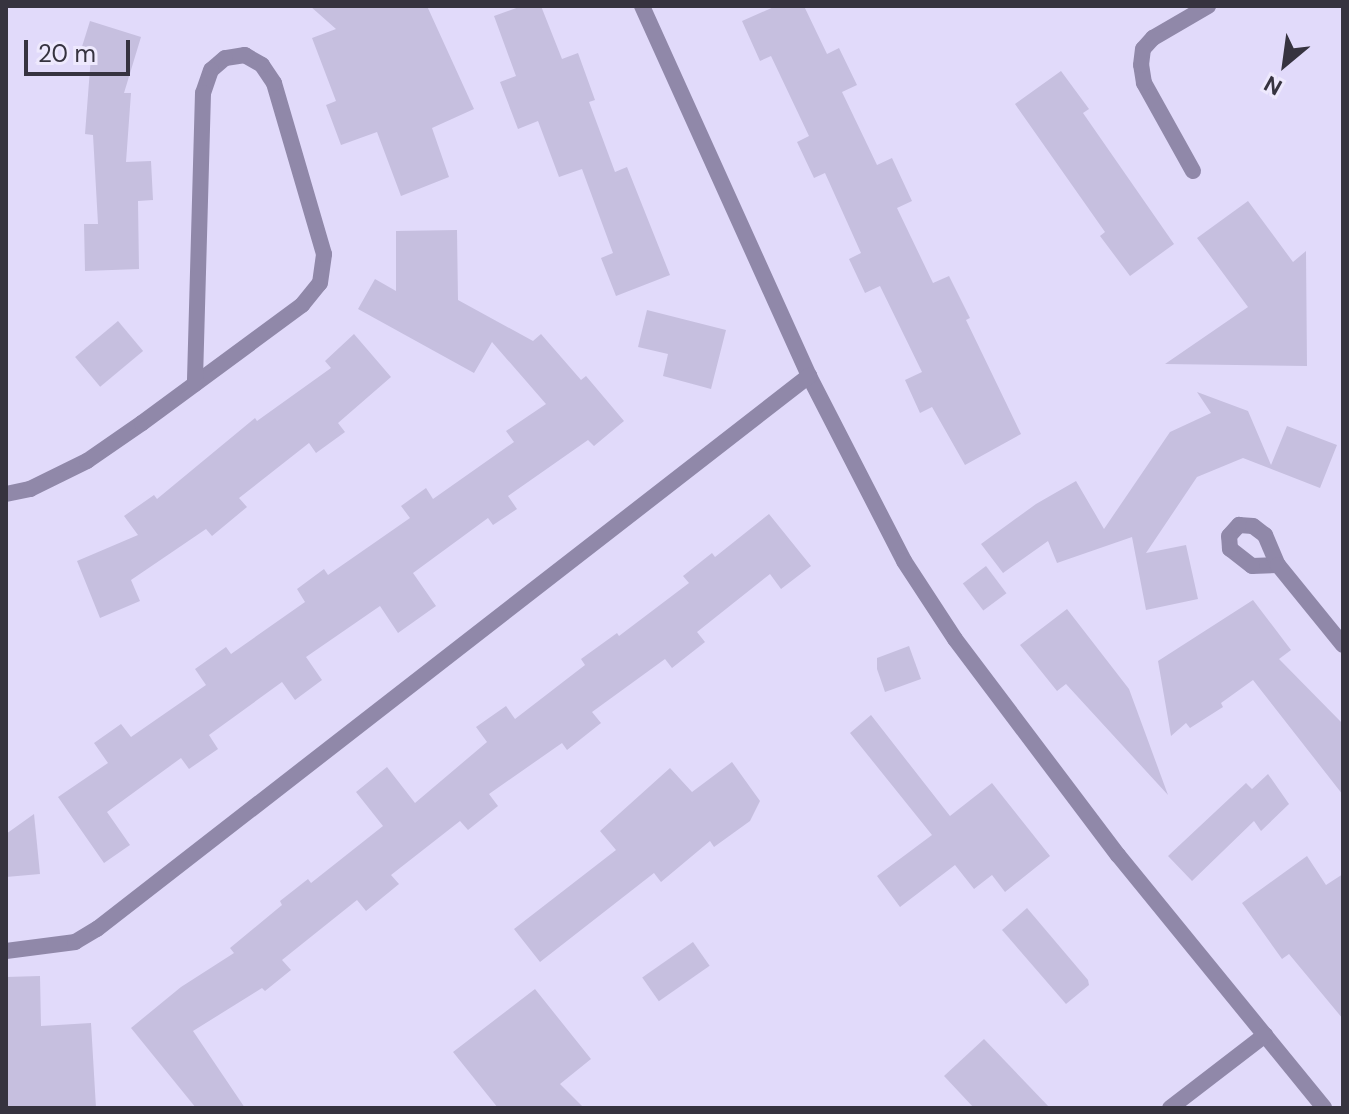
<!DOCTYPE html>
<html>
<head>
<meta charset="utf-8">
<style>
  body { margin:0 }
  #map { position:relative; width:1349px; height:1114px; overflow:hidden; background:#e1dafa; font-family:"DM Sans",sans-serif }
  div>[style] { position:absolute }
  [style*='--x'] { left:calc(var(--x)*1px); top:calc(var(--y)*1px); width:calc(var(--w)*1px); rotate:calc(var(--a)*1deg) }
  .building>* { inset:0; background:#c6bfdf; transform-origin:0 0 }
  .minor>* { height:16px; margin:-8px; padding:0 8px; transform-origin:8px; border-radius:8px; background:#9088a9 }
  span { translate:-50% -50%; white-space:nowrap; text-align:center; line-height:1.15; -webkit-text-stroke:6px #eee9fd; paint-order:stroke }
  .frame { position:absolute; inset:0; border:8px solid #36333f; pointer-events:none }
  .north { position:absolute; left:1245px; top:24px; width:80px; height:80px; -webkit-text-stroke:6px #eee9fd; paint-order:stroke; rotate:209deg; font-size:22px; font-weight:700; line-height:32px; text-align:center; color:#36333f }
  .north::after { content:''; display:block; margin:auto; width:28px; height:36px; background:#36333f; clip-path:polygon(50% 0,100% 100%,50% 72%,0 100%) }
  .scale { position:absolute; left:24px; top:40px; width:106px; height:36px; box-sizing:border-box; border:4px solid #36333f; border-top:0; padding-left:10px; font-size:24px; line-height:28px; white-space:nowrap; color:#36333f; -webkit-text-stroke:6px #eee9fd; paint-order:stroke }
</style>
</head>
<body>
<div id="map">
  <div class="building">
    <div style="clip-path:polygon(310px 6px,427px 6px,474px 109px,432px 128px,449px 177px,401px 196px,377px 132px,341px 145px,326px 105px,336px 101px,312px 38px,336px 29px)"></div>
    <div style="clip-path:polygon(522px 6px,541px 6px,562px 59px,578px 53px,595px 100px,589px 102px,615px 172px,627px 167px,670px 275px,616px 296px,601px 258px,613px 253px,582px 169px,559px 177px,538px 121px,518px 129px,500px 82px,516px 76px,494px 16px)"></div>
    <div style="clip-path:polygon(776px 6px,804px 6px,827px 54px,839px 48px,857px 85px,842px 92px,877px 165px,892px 158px,912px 201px,897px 208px,933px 283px,949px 276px,970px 318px,966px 320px,1021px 434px,965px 465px,932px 407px,920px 413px,905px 380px,922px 372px,880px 286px,865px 293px,849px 259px,861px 253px,825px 173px,814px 178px,797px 142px,809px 136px,771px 56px,760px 61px,742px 21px)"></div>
    <div style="clip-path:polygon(90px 21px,141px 37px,124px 93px,131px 93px,126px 162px,151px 161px,153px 200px,138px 201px,139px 269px,85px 271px,84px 224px,98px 224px,93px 135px,85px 134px,91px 56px,80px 53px)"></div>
    <div style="clip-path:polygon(1061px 71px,1089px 109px,1083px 113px,1174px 244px,1130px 276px,1100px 236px,1105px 232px,1015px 104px)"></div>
    <div style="clip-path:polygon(1248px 201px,1293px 262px,1306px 251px,1307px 366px,1165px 364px,1248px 307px,1197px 238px)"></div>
    <div style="clip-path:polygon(457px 230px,458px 300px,533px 341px,541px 334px,581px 380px,586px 376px,624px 421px,594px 446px,588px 440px,508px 496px,517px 509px,493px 525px,488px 518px,413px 573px,436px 606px,398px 633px,380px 606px,306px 657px,322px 680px,295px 700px,282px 682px,209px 735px,218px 749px,189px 769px,181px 758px,107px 812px,130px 845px,104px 863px,58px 797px,108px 763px,94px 743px,121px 724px,131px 737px,206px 685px,195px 669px,226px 647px,231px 654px,305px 602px,297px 589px,324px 569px,328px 575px,410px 518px,401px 506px,426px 488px,433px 499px,514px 442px,506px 431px,546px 404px,492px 342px,474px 373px,358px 309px,375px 279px,396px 291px,396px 231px)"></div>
    <div style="clip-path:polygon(647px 310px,726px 330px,711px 389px,663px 376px,668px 354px,638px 347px)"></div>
    <div style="left:118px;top:321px;width:39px;height:56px;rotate:50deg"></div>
    <div style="clip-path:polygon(354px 334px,391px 377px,338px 423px,345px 432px,316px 453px,309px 443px,239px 498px,247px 507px,212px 536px,206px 529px,131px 580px,140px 601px,100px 618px,77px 561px,138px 535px,124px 516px,154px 495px,157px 499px,255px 418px,257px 421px,331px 368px,325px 361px)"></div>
    <div style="clip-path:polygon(1197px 392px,1248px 411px,1271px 465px,1287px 426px,1337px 445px,1320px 488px,1243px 458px,1197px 477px,1146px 553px,1186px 545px,1198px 599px,1146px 610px,1132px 537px,1057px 563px,1048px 541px,1003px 573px,981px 544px,1036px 504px,1076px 481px,1104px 529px,1170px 432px,1211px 413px)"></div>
    <div style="clip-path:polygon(769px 514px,811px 566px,781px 589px,770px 574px,697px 632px,705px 642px,672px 668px,665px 659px,592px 712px,601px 723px,567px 750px,562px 743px,489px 794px,498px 806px,468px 830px,460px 821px,391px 875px,399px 884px,366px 911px,357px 900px,282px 960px,291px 970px,265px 991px,262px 988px,193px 1031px,245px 1108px,196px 1108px,131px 1028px,181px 987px,234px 953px,230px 948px,282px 905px,280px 901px,308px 879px,311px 883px,383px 826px,356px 792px,387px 767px,415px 803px,487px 742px,476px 727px,506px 706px,515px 719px,585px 665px,581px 659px,617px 633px,619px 636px,689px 583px,683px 576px,712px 553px,715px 557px)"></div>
    <div style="left:986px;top:566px;width:34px;height:29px;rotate:53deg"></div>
    <div style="clip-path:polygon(1253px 600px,1291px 650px,1279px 659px,1343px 724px,1343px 795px,1253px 680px,1221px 703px,1223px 707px,1190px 728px,1186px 723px,1171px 736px,1158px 661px)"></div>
    <div style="clip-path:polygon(1067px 609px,1129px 689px,1168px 795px,1066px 684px,1057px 691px,1020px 645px)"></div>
    <div style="clip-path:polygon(909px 646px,921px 679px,885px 692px,877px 669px,877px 658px)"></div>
    <div style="clip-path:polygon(871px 715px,950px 816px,992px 783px,1050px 856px,1005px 892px,992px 875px,974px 889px,955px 865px,900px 907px,877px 876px,932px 835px,850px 733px)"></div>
    <div style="clip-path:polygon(732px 762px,760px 801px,750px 821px,714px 847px,710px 841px,661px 882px,654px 873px,540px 962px,514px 929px,616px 850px,600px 831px,670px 768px,692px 792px)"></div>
    <div style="clip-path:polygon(1268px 774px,1289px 804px,1261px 831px,1254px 821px,1192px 881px,1168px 856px,1246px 783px,1252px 789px)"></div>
    <div style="clip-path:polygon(34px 814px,40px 874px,6px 877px,6px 834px)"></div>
    <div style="clip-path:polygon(1307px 856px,1326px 885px,1343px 874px,1343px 1019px,1289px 954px,1282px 959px,1242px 903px)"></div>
    <div style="clip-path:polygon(1027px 908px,1088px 980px,1089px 985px,1066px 1004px,1002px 930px)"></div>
    <div style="left:693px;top:942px;width:29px;height:62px;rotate:55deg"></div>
    <div style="clip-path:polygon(40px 976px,41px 1026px,91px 1023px,96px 1108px,6px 1108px,6px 977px)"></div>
    <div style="clip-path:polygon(535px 989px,591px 1059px,560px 1084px,584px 1108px,498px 1108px,453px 1052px)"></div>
    <div style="clip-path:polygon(984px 1039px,1050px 1108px,974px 1108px,944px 1076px)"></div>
  </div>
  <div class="minor">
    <div style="--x:642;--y:6;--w:406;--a:65.7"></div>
    <div style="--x:809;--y:376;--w:208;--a:62.8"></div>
    <div style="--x:904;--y:561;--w:93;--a:56.8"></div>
    <div style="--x:955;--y:639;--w:271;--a:53"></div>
    <div style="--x:1118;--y:855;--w:326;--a:50.8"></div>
    <div style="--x:1193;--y:171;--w:101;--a:-119.1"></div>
    <div style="--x:1144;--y:83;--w:18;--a:-99"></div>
    <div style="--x:1141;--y:65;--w:16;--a:-83"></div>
    <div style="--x:1143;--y:49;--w:15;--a:-48"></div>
    <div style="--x:1153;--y:38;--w:64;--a:-30.2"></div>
    <div style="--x:6;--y:494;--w:25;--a:-12"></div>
    <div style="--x:30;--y:489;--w:64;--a:-26.2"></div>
    <div style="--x:87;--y:461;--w:67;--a:-34.6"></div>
    <div style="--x:142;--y:423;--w:199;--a:-36.4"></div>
    <div style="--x:302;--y:305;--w:28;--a:-51"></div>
    <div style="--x:320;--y:283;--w:29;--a:-82"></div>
    <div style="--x:324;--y:254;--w:178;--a:-106.3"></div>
    <div style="--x:274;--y:83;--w:22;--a:-124"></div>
    <div style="--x:262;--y:65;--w:20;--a:-150"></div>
    <div style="--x:245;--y:55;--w:20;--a:171"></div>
    <div style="--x:225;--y:58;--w:18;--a:139"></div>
    <div style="--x:211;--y:70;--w:24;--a:109"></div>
    <div style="--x:203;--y:93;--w:291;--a:91.6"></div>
    <div style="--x:1278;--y:565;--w:26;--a:178"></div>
    <div style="--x:1252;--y:566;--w:28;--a:-142"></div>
    <div style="--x:1230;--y:549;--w:13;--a:-94"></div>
    <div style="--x:1229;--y:536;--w:15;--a:-48"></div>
    <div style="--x:1239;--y:525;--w:14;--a:4"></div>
    <div style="--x:1253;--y:526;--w:15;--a:37"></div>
    <div style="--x:1265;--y:535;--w:33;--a:67"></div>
    <div style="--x:1278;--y:565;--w:103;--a:50.9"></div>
    <div style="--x:6;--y:951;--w:70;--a:-7.4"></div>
    <div style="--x:75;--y:942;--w:26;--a:-31"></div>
    <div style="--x:97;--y:929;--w:902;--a:-37.84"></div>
    <div style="--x:1170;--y:1108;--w:120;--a:-37.5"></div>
  </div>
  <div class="frame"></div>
  <div class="north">N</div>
  <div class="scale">20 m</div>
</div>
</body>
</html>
